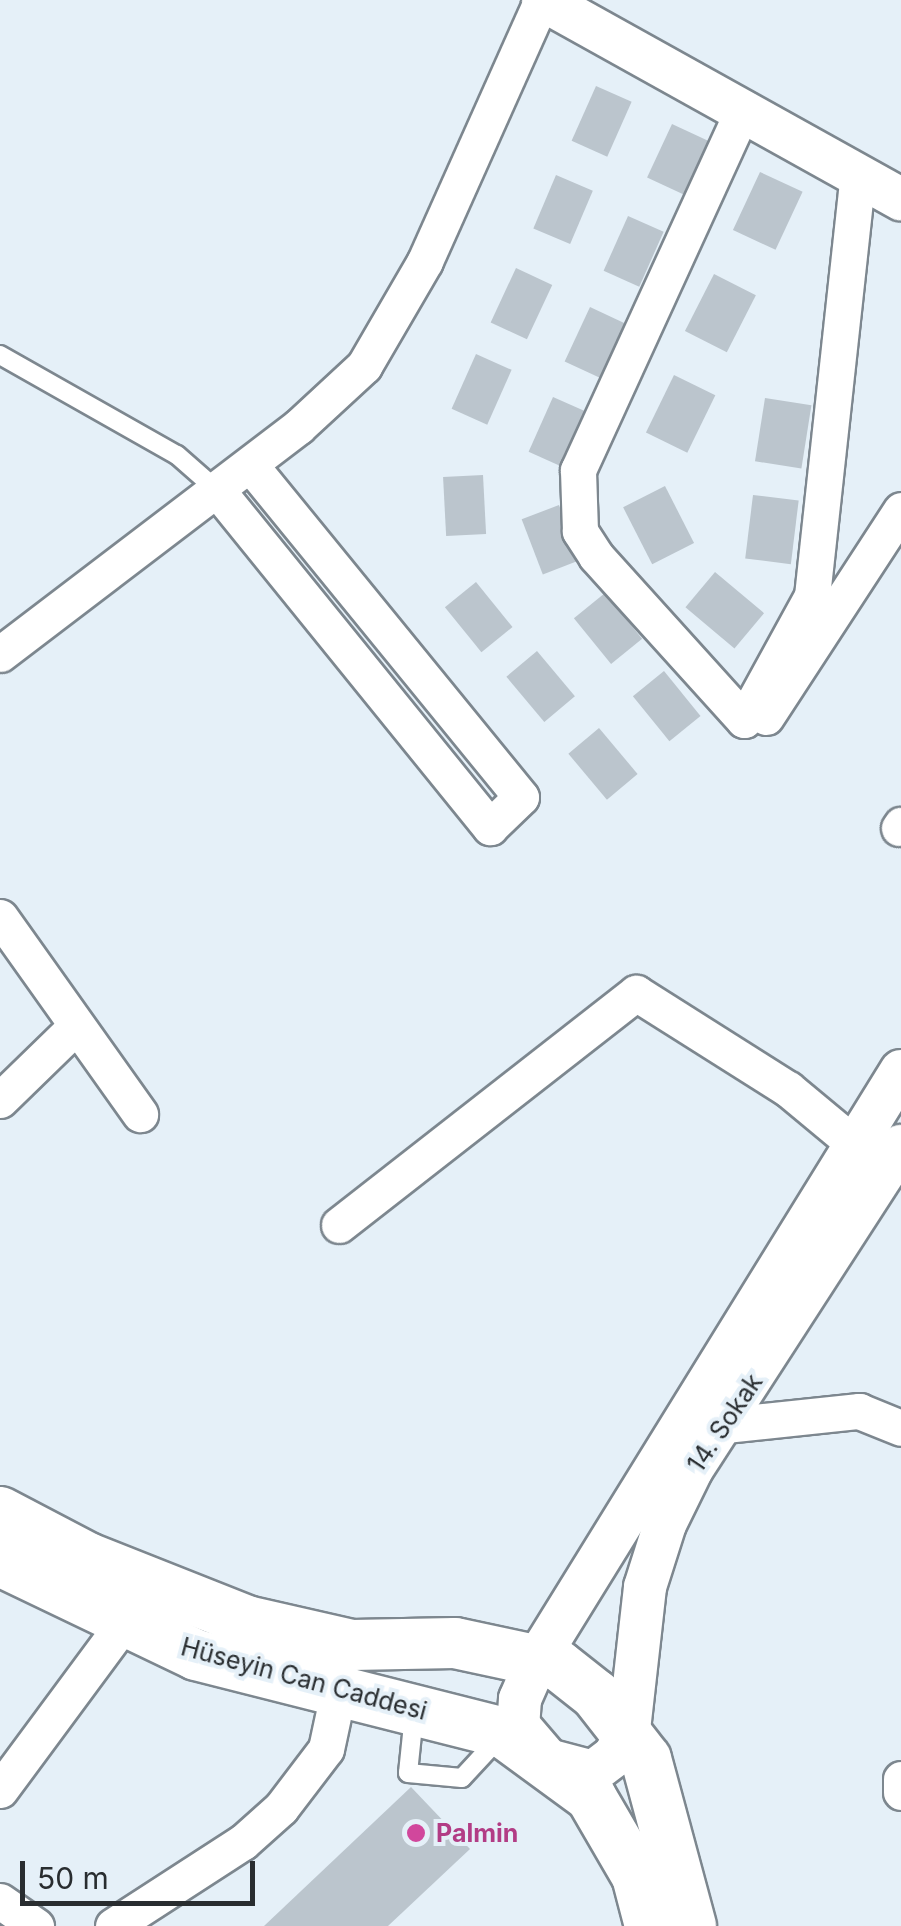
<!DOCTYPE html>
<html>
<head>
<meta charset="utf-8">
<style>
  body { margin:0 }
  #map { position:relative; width:901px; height:1926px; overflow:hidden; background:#e5f0f8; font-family:Inter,sans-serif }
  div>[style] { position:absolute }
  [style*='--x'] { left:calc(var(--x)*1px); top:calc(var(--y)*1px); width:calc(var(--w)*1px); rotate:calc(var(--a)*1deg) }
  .building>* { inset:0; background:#bbc5cd; transform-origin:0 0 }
  .roads { filter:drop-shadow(2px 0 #7d878f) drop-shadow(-2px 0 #7d878f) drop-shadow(0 2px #7d878f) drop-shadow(0 -2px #7d878f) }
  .service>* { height:18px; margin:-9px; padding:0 9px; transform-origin:9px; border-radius:9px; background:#fff }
  .minor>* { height:35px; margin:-17.5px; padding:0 17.5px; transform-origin:17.5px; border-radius:17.5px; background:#fff }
  .tertiary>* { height:42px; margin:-21px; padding:0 21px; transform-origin:21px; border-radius:21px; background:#fff }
  .secondary>* { height:50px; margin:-25px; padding:0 25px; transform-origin:25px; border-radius:25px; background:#fff }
  .dots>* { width:28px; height:28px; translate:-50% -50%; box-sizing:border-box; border:5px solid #e5f0f8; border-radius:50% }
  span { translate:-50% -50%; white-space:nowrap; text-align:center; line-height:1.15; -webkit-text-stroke:8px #e5f0f8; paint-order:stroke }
  .street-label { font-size:25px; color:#292d30 }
  .hotel-label { font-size:25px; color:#b23c85; font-weight:700 }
  .left { translate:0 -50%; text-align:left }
  .scale { position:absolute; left:20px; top:1861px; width:235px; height:45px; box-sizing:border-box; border:5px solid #292d30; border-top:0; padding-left:12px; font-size:30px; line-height:35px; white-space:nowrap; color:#292d30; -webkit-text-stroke:8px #e5f0f8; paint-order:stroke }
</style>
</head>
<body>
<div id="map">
  <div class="building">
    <div style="left:596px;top:86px;width:39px;height:60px;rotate:24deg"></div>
    <div style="left:672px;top:124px;width:41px;height:59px;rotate:25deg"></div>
    <div style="left:760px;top:172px;width:47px;height:64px;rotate:25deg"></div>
    <div style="left:556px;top:175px;width:40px;height:58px;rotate:23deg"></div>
    <div style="left:628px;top:216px;width:39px;height:60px;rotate:24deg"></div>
    <div style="left:516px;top:268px;width:40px;height:60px;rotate:25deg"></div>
    <div style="left:714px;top:274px;width:47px;height:64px;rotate:27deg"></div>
    <div style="left:590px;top:307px;width:40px;height:60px;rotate:25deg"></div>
    <div style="left:476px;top:354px;width:39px;height:60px;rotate:24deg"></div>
    <div style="left:674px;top:375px;width:46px;height:64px;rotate:26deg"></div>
    <div style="left:553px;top:397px;width:39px;height:60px;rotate:24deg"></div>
    <div style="left:765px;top:398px;width:47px;height:64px;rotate:9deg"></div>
    <div style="left:483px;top:475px;width:59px;height:40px;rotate:87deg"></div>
    <div style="left:665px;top:486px;width:64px;height:47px;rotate:63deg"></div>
    <div style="left:753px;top:495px;width:46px;height:64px;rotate:7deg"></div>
    <div style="left:559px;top:505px;width:59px;height:40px;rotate:69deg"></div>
    <div style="left:715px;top:572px;width:64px;height:46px;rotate:40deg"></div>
    <div style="left:476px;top:582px;width:58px;height:40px;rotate:51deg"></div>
    <div style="left:605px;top:593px;width:59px;height:40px;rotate:51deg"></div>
    <div style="left:537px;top:651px;width:59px;height:40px;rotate:50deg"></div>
    <div style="left:664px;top:671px;width:58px;height:40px;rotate:51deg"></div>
    <div style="left:599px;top:728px;width:60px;height:40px;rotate:50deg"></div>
    <div style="clip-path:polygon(411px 1787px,470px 1849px,388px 1926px,264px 1926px)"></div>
  </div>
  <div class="roads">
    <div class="service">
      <div style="--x:0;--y:355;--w:203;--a:29.5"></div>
      <div style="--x:177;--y:455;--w:53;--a:41.2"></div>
      <div style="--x:414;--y:1715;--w:58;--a:95.9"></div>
      <div style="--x:408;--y:1773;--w:54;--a:5.3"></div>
      <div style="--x:462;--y:1778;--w:56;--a:-47.2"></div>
    </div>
    <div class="minor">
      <div style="--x:217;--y:490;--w:434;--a:51"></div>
      <div style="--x:490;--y:827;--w:43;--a:-44.1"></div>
      <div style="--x:521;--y:797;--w:429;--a:-129.2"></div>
      <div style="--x:0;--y:654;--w:375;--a:-37.3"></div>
      <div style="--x:298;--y:427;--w:90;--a:-42.7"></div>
      <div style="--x:364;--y:366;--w:121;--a:-59.8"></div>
      <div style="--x:425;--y:261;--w:286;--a:-65.9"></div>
      <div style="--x:766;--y:717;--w:247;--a:-56.9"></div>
      <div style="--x:744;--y:720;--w:221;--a:-132.1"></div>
      <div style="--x:596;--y:556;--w:30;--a:-123"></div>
      <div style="--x:580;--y:531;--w:61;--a:-91.9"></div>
      <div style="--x:578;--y:470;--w:398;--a:-65.4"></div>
      <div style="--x:744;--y:720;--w:141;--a:-61.3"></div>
      <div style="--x:812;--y:596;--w:424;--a:-83.8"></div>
      <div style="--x:899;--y:828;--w:4;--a:-56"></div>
      <div style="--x:0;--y:917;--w:242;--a:54.6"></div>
      <div style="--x:0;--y:1100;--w:105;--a:-44.2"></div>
      <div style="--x:339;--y:1225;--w:377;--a:-38"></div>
      <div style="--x:636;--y:993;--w:180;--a:32.3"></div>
      <div style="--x:788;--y:1089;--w:85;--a:39.7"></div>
      <div style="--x:704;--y:1412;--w:25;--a:32"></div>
      <div style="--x:725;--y:1425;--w:135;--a:-6"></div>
      <div style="--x:859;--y:1411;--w:45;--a:22"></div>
      <div style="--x:901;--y:1779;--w:13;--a:90"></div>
      <div style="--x:0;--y:1790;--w:210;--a:-53.5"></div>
      <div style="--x:0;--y:1901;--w:44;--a:34.8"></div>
      <div style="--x:113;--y:1926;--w:155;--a:-32.9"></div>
      <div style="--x:243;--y:1842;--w:51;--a:-41.8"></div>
      <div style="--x:281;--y:1808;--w:74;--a:-52.7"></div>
      <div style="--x:326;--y:1749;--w:57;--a:-77.9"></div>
    </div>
    <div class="tertiary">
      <div style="--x:543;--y:0;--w:410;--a:29.1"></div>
      <div style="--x:901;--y:1071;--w:690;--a:121.73"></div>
      <div style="--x:538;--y:1658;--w:45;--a:113.7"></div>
      <div style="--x:520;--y:1699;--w:26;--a:94"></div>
      <div style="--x:518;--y:1725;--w:46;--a:49.4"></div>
      <div style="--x:548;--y:1760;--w:47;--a:14.9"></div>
      <div style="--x:593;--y:1772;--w:26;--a:-37"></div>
      <div style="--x:614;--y:1756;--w:30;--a:-60"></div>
      <div style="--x:629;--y:1730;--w:144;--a:-83.6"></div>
      <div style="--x:645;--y:1587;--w:66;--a:-72.4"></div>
      <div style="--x:665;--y:1524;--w:61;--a:-63.9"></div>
      <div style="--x:692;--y:1469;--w:385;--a:-57.1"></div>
    </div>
    <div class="secondary">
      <div style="--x:0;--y:1512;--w:99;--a:27.6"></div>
      <div style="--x:88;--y:1558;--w:171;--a:21.6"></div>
      <div style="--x:247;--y:1621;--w:108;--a:12.9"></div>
      <div style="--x:352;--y:1645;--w:103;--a:-1.1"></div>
      <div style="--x:455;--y:1643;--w:105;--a:12.1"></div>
      <div style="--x:558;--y:1665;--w:48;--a:38.3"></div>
      <div style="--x:596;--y:1695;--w:81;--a:52"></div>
      <div style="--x:646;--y:1759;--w:173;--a:74.9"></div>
      <div style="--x:0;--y:1561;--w:217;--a:25.6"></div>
      <div style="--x:196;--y:1655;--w:318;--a:14.2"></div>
      <div style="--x:504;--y:1733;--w:108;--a:36.3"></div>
      <div style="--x:591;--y:1797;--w:91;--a:59.8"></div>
      <div style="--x:637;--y:1876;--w:52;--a:75.4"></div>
    </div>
  </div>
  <div class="dots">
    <div style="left:416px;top:1833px;background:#d1479c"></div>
  </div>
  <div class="street-label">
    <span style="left:725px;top:1423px;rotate:-56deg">14. Sokak</span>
    <span style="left:304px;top:1679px;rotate:15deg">Hüseyin Can Caddesi</span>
  </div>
  <div class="hotel-label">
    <span class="left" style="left:436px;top:1833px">Palmin</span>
  </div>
  <div class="scale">50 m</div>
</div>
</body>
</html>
